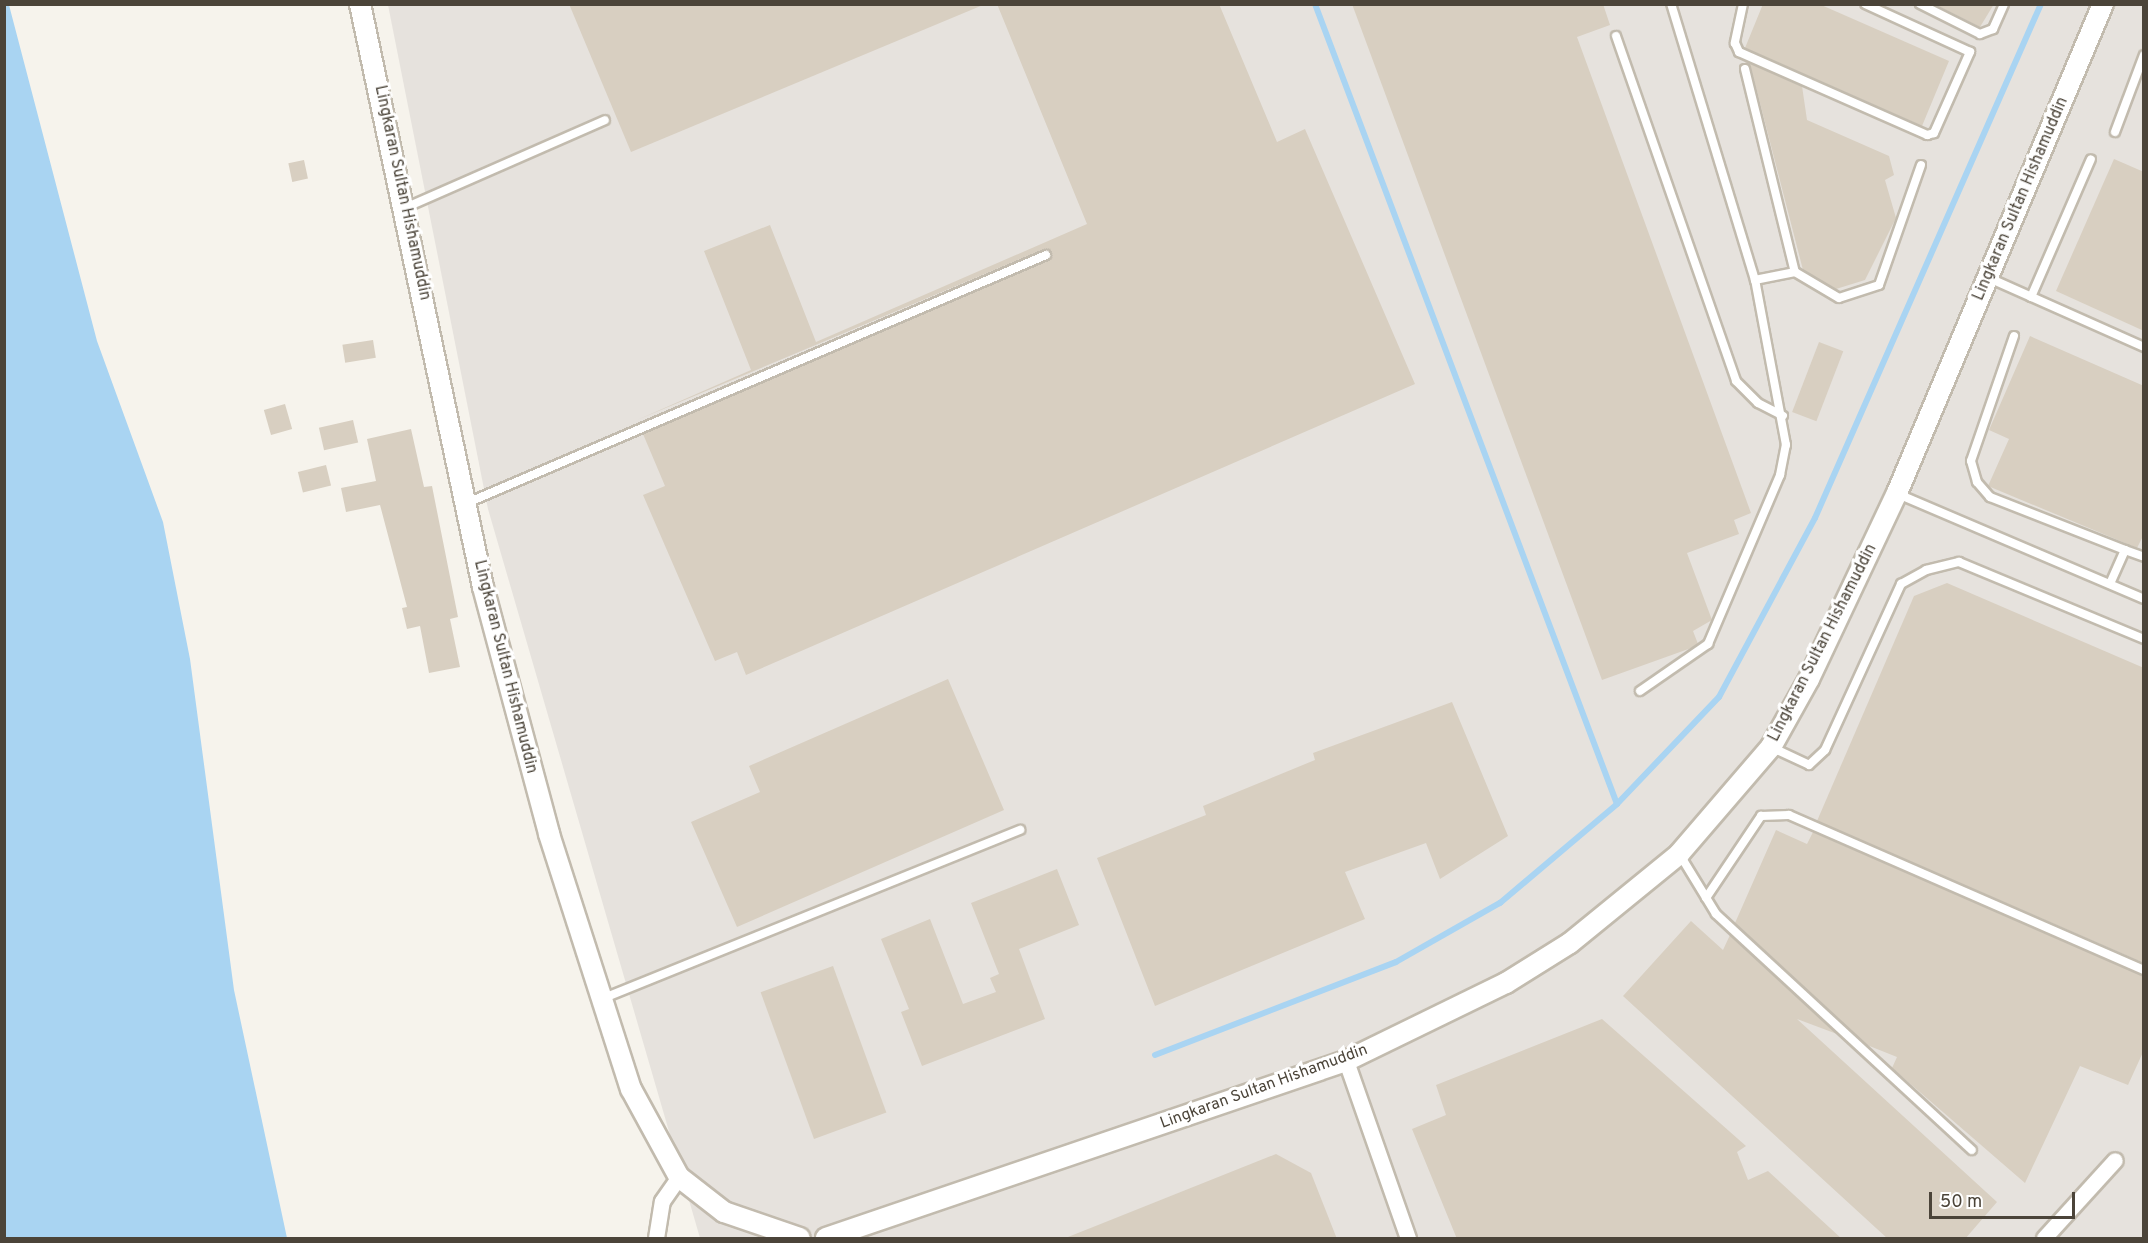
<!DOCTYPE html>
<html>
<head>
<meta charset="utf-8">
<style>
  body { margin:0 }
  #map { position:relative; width:2148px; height:1243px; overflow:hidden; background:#f6f3ec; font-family:Overpass,sans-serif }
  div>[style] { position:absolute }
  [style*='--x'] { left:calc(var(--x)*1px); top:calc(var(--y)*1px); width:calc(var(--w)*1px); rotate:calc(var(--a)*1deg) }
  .industrial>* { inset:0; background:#e6e2dd }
  .water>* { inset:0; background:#a9d4f2 }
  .stream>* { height:6px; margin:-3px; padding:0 3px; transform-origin:3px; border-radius:3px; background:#a9d4f2 }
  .building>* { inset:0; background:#d8cfc1; transform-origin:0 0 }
  .roads { filter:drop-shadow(2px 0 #c2bbae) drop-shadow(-2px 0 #c2bbae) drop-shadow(0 2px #c2bbae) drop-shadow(0 -2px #c2bbae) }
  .service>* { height:8px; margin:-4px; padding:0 4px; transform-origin:4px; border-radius:4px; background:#fff }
  .minor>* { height:15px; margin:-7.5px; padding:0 7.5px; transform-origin:7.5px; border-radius:7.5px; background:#fff }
  .tertiary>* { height:20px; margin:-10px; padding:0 10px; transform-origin:10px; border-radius:10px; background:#fff }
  span { translate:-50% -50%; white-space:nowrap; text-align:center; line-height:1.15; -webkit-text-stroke:6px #fff; paint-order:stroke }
  .street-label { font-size:16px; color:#4b4439 }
  .frame { position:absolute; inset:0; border:6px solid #4b4439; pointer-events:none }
  .scale { position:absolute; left:1929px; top:1192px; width:146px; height:27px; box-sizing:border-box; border:3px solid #4b4439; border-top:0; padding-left:8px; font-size:18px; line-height:21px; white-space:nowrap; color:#4b4439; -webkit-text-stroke:4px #fff; paint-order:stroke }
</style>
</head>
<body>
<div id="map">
  <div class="industrial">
    <div style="clip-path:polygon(388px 5px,2143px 5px,2143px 1238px,700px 1238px,488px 509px)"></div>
  </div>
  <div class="water">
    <div style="clip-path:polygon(9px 5px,97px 341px,163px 522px,190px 659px,234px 990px,287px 1238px,5px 1238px,4px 5px)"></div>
  </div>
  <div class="stream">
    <div style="--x:1315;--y:4;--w:855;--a:69.32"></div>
    <div style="--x:1155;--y:1055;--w:258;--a:-21.1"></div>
    <div style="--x:1396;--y:962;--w:120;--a:-29.6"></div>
    <div style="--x:1500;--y:903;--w:153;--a:-40.2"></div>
    <div style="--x:1617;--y:804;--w:148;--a:-46.4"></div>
    <div style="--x:1719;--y:697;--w:203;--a:-61.8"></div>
    <div style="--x:1815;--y:518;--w:561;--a:-66.27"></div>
  </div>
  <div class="building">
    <div style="clip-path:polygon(569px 4px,983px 4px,983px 5px,631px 152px)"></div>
    <div style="clip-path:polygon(997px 4px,1219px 4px,1277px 142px,1305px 129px,1415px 384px,746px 675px,737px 652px,715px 661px,643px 495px,665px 486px,643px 434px,1048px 261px,1052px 253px,1044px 249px,637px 420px,751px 370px,704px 251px,770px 225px,816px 342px,1087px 224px)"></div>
    <div style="clip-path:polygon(1352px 4px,1603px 4px,1610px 25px,1577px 37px,1751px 513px,1734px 520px,1739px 534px,1687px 553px,1712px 620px,1693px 631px,1698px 644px,1694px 647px,1602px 680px)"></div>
    <div style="clip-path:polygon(1763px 4px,1819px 4px,1949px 61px,1922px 126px,1745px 48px)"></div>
    <div style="clip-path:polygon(1934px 4px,1994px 4px,1980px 27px)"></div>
    <div style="clip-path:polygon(1744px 61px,1802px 86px,1807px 120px,1889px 156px,1894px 175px,1885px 180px,1896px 218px,1865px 280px,1836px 289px,1803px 270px,1751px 68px)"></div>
    <div style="clip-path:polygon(2114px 159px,2144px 172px,2144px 331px,2056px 291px)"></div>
    <div style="left:304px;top:160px;width:19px;height:16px;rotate:78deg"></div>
    <div style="clip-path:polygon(2030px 336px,2144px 386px,2144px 534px,2137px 548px,1988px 486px,2009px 439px,1989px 430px)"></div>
    <div style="left:373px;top:340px;width:18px;height:31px;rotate:81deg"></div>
    <div style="left:1819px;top:342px;width:26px;height:75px;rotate:21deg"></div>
    <div style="left:285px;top:404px;width:26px;height:22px;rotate:74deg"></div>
    <div style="left:353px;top:420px;width:23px;height:35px;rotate:77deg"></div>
    <div style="clip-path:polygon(411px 429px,424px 487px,432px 486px,458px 617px,450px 619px,460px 667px,429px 673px,420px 626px,407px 629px,402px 608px,407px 607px,380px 505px,346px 512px,341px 488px,376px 481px,367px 439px)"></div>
    <div style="left:326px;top:465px;width:21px;height:29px;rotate:76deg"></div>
    <div style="clip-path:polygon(1947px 583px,2144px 668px,2144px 963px,1817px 821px,1914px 596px)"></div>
    <div style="clip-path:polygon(948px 679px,1004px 810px,737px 927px,691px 822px,760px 792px,749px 766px)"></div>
    <div style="clip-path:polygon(1452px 702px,1508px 836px,1440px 879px,1426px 843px,1345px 872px,1365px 919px,1155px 1006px,1097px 858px,1206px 815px,1203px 806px,1315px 760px,1313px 753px)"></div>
    <div style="clip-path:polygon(1776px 830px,1807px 844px,1813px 832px,2144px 976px,2144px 1050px,2128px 1085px,2080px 1066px,2025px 1183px,1892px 1068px,1897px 1057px,1867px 1045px,1735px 923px)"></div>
    <div style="clip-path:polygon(1057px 869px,1079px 925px,1019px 949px,1045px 1019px,922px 1066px,901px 1012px,909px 1009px,881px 939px,930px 919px,963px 1004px,996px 992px,990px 978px,999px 974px,971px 903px)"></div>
    <div style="clip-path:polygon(1691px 921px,1723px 950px,1730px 935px,1837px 1034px,1797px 1019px,1997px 1202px,1965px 1239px,1888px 1239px,1623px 996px)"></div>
    <div style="left:833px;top:966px;width:156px;height:77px;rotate:70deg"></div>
    <div style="clip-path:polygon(1602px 1019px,1746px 1146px,1737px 1152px,1748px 1180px,1768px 1171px,1842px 1239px,1457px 1239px,1412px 1129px,1446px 1115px,1436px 1085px)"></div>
    <div style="clip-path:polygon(1276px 1154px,1311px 1173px,1337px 1239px,1063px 1239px)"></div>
  </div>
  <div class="roads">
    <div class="service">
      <div style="--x:1743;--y:4;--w:40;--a:102"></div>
      <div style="--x:1735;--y:43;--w:10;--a:66"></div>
      <div style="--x:1739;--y:52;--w:206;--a:23.8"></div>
      <div style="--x:1927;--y:135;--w:7;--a:-16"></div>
      <div style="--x:1934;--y:133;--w:89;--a:-66"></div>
      <div style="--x:1970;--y:52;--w:115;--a:-155.4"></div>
      <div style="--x:1920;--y:4;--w:67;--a:26.6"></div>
      <div style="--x:1980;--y:34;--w:14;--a:-21"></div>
      <div style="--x:1993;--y:29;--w:27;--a:-66"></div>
      <div style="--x:1616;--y:36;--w:365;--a:70.8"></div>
      <div style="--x:1736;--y:381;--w:31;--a:45"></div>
      <div style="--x:1758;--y:403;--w:28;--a:27"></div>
      <div style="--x:1745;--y:69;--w:209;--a:76.2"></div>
      <div style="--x:1795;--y:272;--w:41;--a:168.7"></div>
      <div style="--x:2115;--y:132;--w:82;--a:-69.4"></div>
      <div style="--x:407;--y:207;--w:216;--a:-23.7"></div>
      <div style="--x:1795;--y:272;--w:51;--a:30.6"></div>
      <div style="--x:1839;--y:298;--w:42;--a:-18"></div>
      <div style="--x:1879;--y:285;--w:127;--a:-70.7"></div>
      <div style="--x:1989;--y:278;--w:170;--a:24"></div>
      <div style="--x:2031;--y:297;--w:150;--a:-66.5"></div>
      <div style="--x:2014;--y:336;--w:132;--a:109"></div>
      <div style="--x:1971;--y:461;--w:22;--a:74"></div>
      <div style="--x:1977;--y:482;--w:20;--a:49"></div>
      <div style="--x:1990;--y:497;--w:145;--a:21.4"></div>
      <div style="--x:2125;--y:550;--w:37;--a:114"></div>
      <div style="--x:1898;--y:494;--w:267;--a:23.1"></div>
      <div style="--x:467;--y:503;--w:630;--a:-23.19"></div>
      <div style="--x:2125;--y:550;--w:20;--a:20"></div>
      <div style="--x:1640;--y:691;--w:83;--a:-34.7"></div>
      <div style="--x:1708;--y:644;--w:184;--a:-66.9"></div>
      <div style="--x:1780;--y:475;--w:31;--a:-79"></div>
      <div style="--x:1786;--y:445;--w:168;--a:-100.6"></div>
      <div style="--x:1755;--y:280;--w:288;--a:-106.9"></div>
      <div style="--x:1773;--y:748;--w:40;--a:25"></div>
      <div style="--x:1809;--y:765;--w:22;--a:-43"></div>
      <div style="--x:1825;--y:750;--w:183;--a:-65.4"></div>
      <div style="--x:1901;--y:584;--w:29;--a:-29"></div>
      <div style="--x:1926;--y:570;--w:34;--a:-14"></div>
      <div style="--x:1959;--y:562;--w:200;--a:22.6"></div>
      <div style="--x:1680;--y:855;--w:69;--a:58.6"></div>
      <div style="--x:1716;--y:914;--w:348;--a:42.7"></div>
      <div style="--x:1706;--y:898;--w:99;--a:-56.1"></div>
      <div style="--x:1761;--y:816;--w:28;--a:-2"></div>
      <div style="--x:1789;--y:815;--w:387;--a:23.6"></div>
      <div style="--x:604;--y:998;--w:449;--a:-22"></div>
    </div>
    <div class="minor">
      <div style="--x:1346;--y:1061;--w:188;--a:70.7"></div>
      <div style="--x:656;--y:1238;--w:37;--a:-81"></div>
      <div style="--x:662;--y:1201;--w:29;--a:-55"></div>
      <div style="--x:2044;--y:1238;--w:105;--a:-47.7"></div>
    </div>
    <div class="tertiary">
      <div style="--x:360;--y:4;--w:596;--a:78.09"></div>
      <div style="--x:483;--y:587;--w:256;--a:75"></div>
      <div style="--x:549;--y:834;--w:268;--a:72.2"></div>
      <div style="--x:631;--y:1089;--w:100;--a:61.4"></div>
      <div style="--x:679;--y:1177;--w:57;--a:37.9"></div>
      <div style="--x:724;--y:1212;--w:80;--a:18.9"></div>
      <div style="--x:826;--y:1238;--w:549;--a:-18.8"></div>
      <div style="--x:1346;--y:1061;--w:178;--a:-26"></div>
      <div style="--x:1506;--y:983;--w:75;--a:-32"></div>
      <div style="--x:1570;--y:943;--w:141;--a:-39.2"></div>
      <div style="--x:1679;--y:854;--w:141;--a:-49.3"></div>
      <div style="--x:1771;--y:747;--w:78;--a:-60.8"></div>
      <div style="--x:1809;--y:679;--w:206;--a:-64.7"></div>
      <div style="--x:1897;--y:493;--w:531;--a:-67.16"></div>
    </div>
  </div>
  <div class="street-label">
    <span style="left:402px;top:193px;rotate:78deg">Lingkaran Sultan Hishamuddin</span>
    <span style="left:2021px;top:199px;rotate:-67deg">Lingkaran Sultan Hishamuddin</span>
    <span style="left:1823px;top:643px;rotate:-63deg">Lingkaran Sultan Hishamuddin</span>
    <span style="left:505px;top:667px;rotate:76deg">Lingkaran Sultan Hishamuddin</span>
    <span style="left:1264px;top:1087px;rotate:-20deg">Lingkaran Sultan Hishamuddin</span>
  </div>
  <div class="frame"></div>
  <div class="scale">50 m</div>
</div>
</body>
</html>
